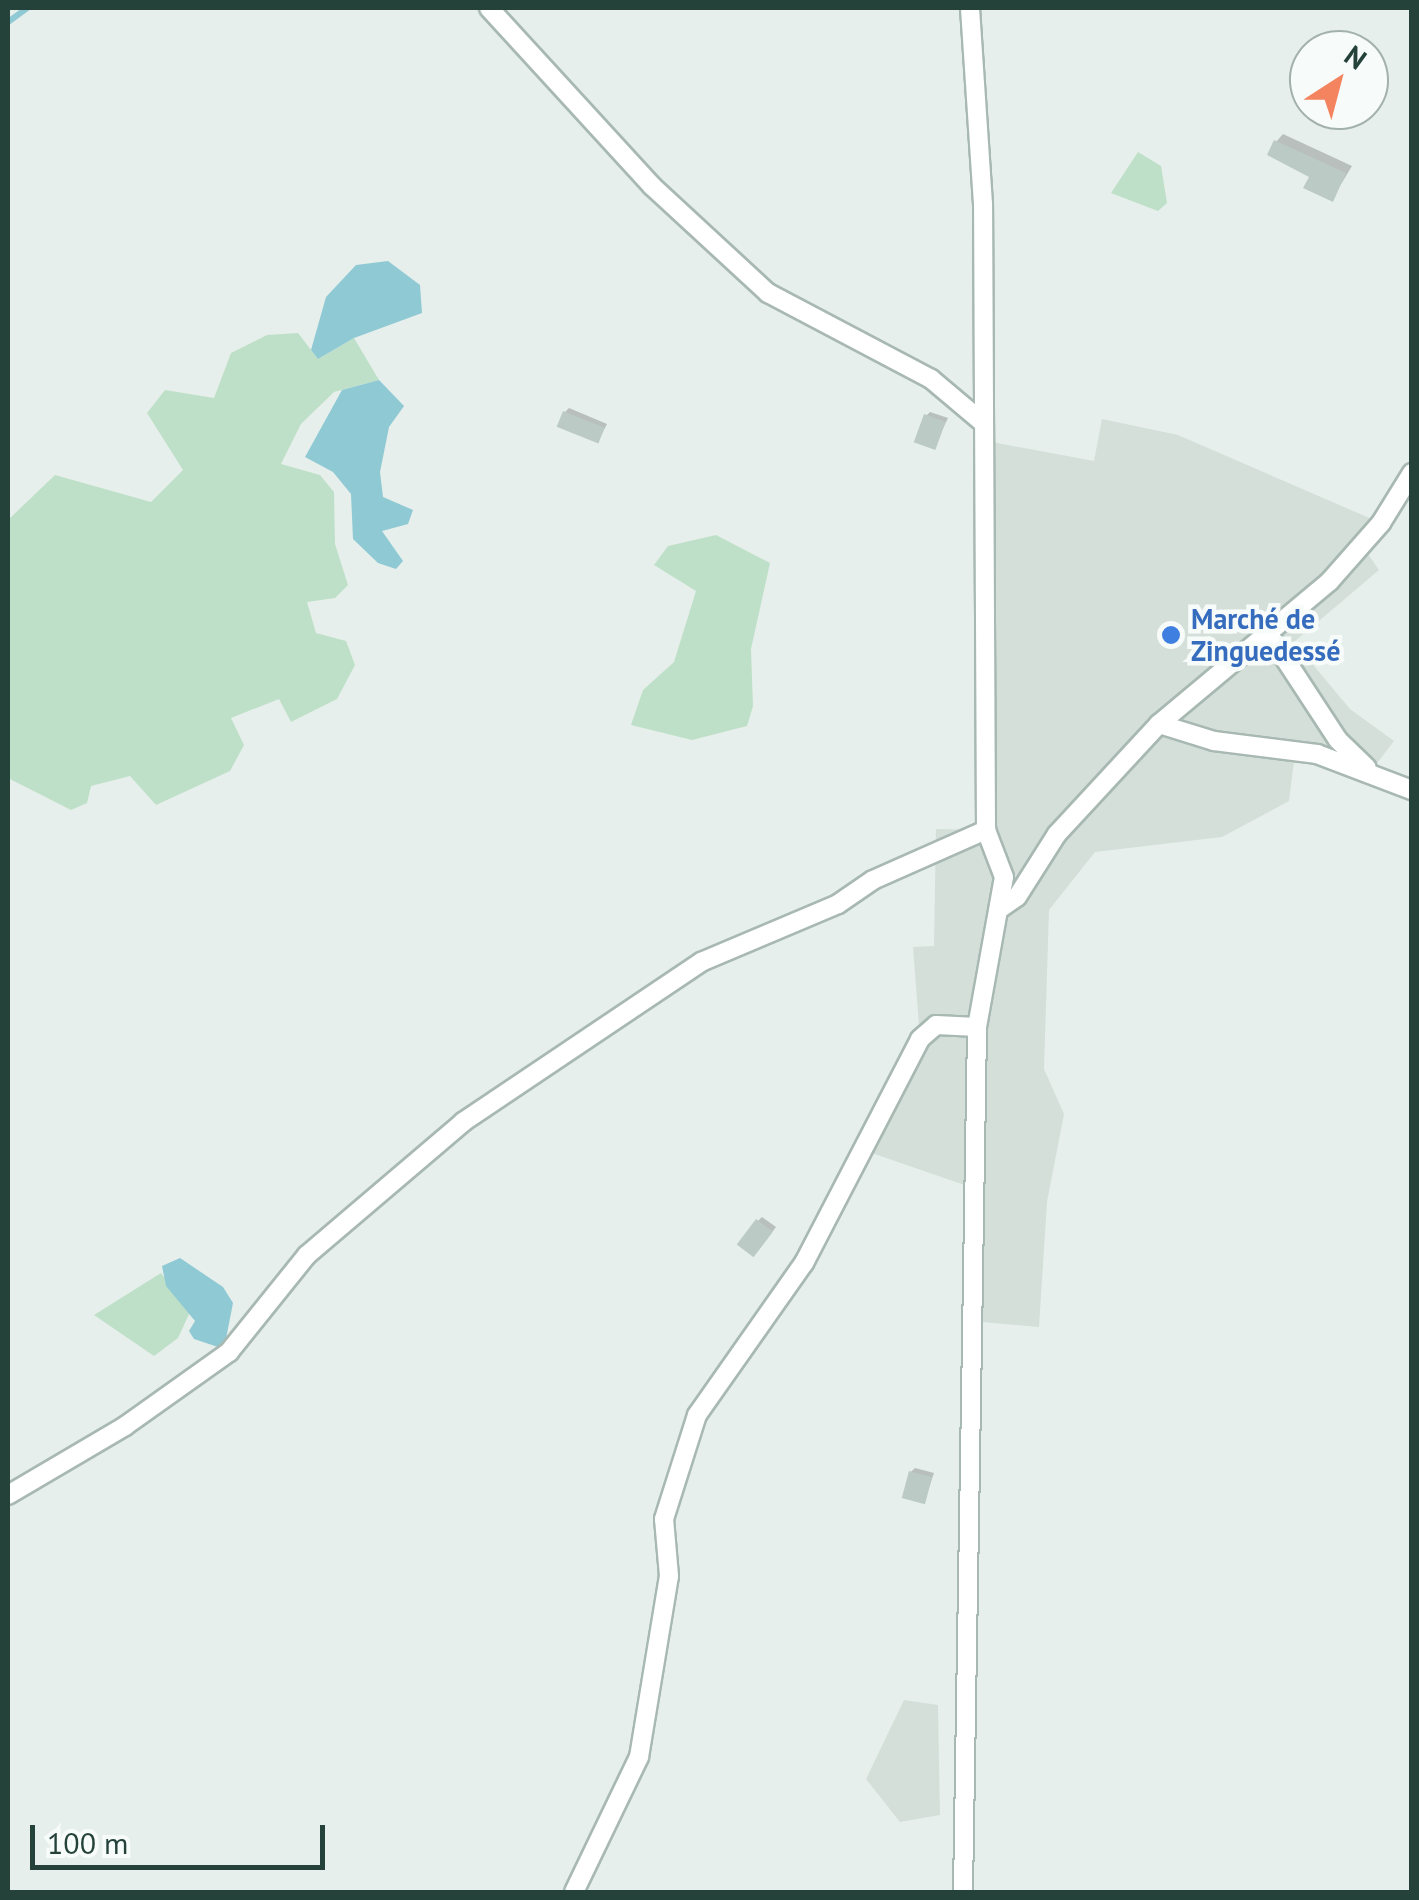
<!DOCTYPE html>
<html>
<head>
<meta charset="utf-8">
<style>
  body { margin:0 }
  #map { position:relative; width:1419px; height:1900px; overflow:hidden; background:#e6efeb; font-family:"PT Sans",sans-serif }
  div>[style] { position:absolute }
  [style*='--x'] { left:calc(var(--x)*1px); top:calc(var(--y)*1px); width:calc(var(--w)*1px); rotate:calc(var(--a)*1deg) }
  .built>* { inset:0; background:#d4dfda }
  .green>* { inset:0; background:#bfe0c8 }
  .water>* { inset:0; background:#8ec9d4 }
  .shadow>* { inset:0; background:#0003 }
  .stream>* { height:6px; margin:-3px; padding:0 3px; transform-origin:3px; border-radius:3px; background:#8ec9d4 }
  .building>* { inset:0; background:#bbcac4; transform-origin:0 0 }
  .roads { filter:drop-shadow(2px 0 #a8b8b2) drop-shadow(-2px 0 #a8b8b2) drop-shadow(0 2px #a8b8b2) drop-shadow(0 -2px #a8b8b2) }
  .minor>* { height:18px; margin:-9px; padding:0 9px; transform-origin:9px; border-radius:9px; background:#fff }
  .dots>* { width:28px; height:28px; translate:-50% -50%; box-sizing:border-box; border:5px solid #f7fbf9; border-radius:50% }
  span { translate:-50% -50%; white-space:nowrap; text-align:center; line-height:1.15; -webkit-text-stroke:9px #f7fbf9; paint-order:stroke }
  .shop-label { font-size:28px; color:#366cbe; font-weight:700 }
  .left { translate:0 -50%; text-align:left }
  .frame { position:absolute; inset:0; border:10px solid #24423a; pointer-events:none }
  .north { position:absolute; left:1289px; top:30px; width:100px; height:100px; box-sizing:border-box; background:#f7fbf9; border:2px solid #a3b1ad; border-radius:50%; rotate:36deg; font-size:28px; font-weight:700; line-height:40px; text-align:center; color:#24423a }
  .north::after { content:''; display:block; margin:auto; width:35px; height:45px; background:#f4845f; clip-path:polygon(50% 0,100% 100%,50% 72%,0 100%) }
  .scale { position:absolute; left:30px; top:1825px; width:295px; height:45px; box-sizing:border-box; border:5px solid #24423a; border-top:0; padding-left:12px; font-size:30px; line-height:35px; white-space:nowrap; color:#24423a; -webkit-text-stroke:8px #f7fbf9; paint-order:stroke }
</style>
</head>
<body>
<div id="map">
  <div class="built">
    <div style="clip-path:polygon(1102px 419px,1178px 435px,1381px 523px,1361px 544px,1379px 570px,1294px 642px,1350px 709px,1394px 741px,1371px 771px,1295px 753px,1289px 801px,1222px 837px,1095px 852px,1049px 910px,1044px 1069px,1064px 1114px,1047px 1202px,1039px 1327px,971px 1321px,979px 1190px,863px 1150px,920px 1039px,913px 947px,934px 946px,936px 829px,985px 830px,981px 440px,1094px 461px)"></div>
    <div style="clip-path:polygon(904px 1700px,938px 1705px,940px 1815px,900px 1822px,866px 1779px)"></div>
  </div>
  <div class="green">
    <div style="clip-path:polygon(1138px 152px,1161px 166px,1167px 203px,1158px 211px,1111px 193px)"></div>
    <div style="clip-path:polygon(298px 333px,318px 359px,354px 338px,379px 380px,334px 392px,301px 424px,281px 464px,320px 475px,334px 492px,335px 544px,348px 585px,335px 598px,307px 602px,316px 633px,346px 641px,355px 665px,337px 699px,291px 722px,279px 699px,231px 718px,244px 745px,230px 771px,156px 805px,130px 776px,91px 786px,87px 803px,71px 810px,8px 778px,8px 520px,55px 475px,151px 502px,183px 470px,147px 413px,165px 390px,214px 398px,231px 353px,267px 335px)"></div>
    <div style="clip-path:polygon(716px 535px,770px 563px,751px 649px,753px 706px,747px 726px,692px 740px,631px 725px,643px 690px,674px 662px,696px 591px,654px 565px,668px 546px)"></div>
    <div style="clip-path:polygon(161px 1273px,190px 1312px,178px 1338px,154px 1356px,94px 1315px)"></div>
  </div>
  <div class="water">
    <div style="clip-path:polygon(388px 261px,420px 285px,422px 313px,354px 338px,318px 359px,311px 350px,326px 297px,356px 265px)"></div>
    <div style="clip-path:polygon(379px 380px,404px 406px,389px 427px,380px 472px,383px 497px,413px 510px,408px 524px,382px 531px,403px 561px,396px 569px,378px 563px,353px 539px,351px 494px,333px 472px,305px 457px,342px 390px)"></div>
    <div style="clip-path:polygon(180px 1258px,223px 1287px,233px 1303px,224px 1349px,194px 1339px,189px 1331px,195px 1321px,166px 1286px,162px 1266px)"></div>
  </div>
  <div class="shadow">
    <div style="clip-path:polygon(1283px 134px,1352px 166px,1332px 199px,1276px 142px)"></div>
    <div style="clip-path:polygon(569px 408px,607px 424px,598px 441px,565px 412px)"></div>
    <div style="clip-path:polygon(930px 412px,948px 418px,934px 447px,926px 416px)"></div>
    <div style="clip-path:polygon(762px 1217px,776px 1227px,758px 1251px,758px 1221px)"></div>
    <div style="clip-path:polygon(915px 1468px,934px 1473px,924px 1501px,911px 1472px)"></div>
  </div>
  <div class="stream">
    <div style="--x:8;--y:22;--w:24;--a:-36"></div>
  </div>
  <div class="building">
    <div style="clip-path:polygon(1274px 140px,1346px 173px,1333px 202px,1303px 188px,1309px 177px,1267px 155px)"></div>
    <div style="left:563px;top:411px;width:45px;height:17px;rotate:22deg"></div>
    <div style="left:924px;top:414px;width:23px;height:30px;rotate:20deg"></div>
    <div style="left:756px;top:1219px;width:21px;height:32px;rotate:37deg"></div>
    <div style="left:909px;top:1471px;width:24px;height:28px;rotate:15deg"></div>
  </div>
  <div class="roads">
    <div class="minor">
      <div style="--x:489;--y:8;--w:241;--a:47.5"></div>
      <div style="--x:652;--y:186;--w:158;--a:42.7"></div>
      <div style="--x:768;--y:293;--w:184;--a:27.8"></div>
      <div style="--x:931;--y:379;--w:67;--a:40.1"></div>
      <div style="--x:1270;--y:636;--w:124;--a:56.8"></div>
      <div style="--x:1338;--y:740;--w:40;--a:44"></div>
      <div style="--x:1159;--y:724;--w:58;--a:17.2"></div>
      <div style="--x:1214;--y:741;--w:104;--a:7.2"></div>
      <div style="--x:1317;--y:754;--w:102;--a:20.8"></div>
      <div style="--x:1001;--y:908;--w:19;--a:-35"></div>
      <div style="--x:1017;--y:897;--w:75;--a:-57.6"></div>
      <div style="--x:1057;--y:834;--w:150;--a:-47.2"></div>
      <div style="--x:1159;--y:724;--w:222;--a:-39.9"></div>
      <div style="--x:1329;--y:582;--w:79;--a:-48.6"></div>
      <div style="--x:1381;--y:523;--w:59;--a:-58.2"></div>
      <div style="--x:8;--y:1495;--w:136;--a:-30.5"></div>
      <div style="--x:125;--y:1426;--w:128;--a:-35.4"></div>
      <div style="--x:229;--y:1352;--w:124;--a:-51.2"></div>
      <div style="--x:307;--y:1255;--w:205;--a:-40.4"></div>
      <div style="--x:463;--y:1122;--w:287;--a:-33.9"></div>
      <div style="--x:701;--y:962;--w:149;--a:-22.9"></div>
      <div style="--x:838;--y:904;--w:42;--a:-34.4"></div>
      <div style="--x:873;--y:880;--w:124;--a:-23.9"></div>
      <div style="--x:574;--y:1892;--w:150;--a:-64.3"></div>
      <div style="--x:639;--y:1757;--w:183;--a:-80.6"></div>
      <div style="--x:669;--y:1576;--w:57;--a:-95"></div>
      <div style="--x:664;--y:1519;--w:109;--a:-72.4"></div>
      <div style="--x:697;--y:1415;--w:186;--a:-54.9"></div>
      <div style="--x:804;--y:1263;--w:252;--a:-62.6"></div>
      <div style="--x:920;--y:1039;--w:21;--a:-41"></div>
      <div style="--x:936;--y:1025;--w:41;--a:2.8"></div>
      <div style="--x:963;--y:1892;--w:865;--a:-89.07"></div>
      <div style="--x:977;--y:1027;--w:152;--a:-79.8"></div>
      <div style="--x:1004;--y:877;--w:50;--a:-111"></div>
      <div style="--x:986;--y:830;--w:626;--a:-90.27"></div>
      <div style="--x:983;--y:204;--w:196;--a:-93.8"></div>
    </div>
  </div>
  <div class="dots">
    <div style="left:1171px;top:635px;background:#3f7fe0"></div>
  </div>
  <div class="shop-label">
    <span class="left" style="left:1191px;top:635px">Marché de<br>Zinguedessé</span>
  </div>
  <div class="frame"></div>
  <div class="north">N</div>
  <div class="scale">100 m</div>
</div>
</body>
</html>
